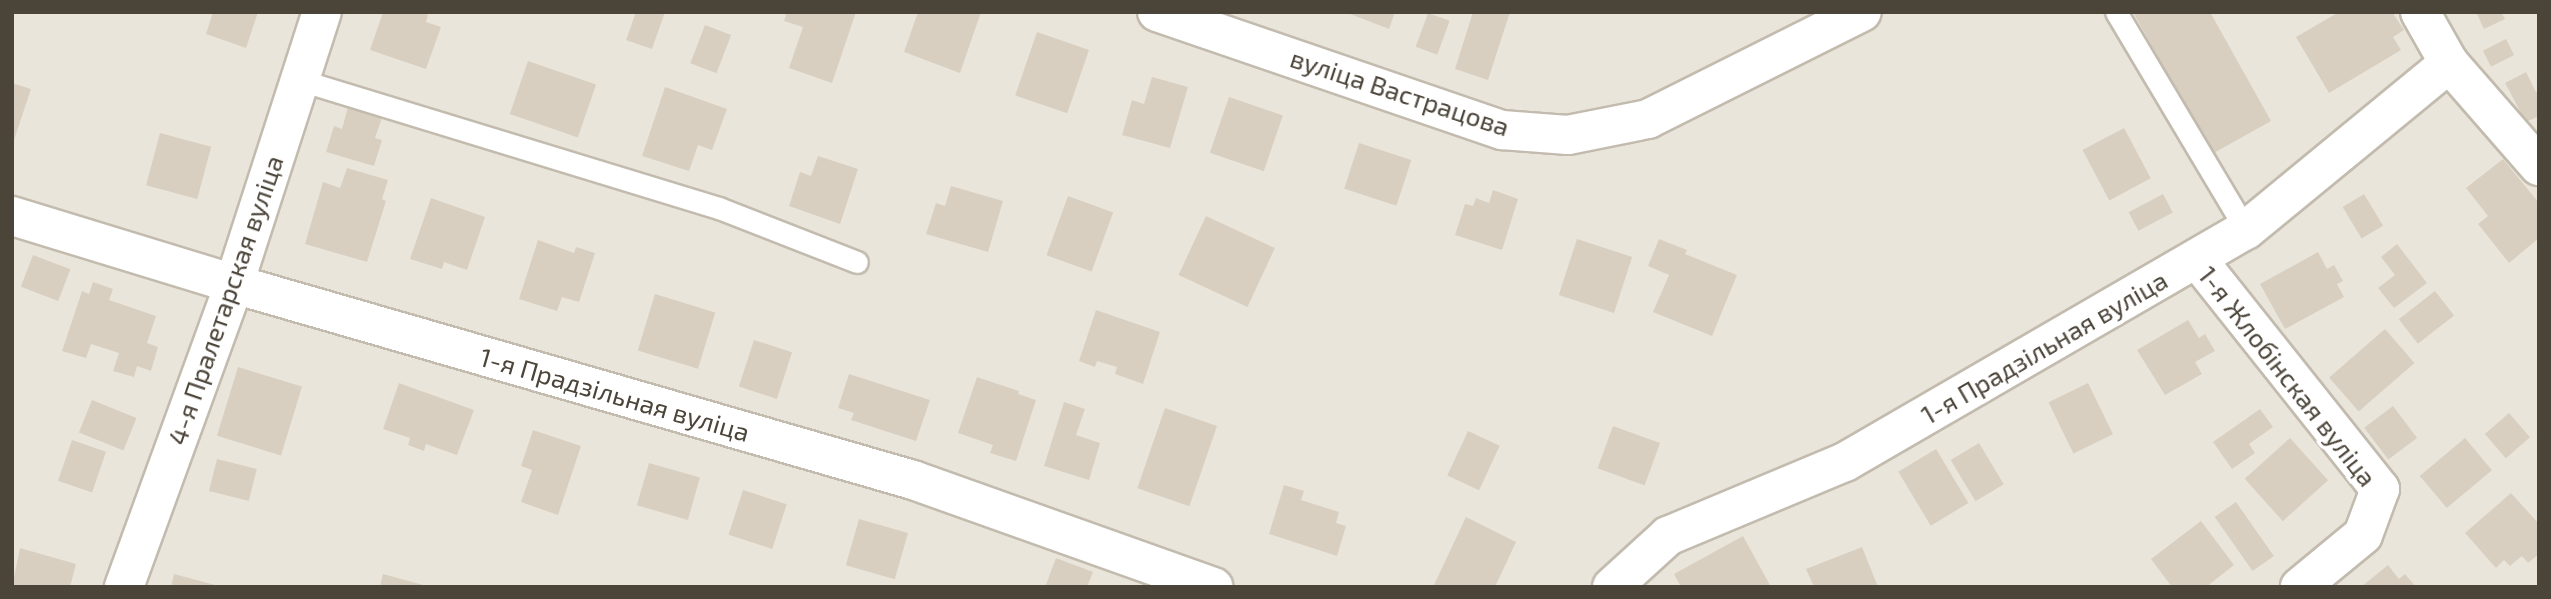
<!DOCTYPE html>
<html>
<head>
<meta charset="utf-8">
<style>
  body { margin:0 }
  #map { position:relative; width:2551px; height:599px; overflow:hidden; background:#f6f3ec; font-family:"Exo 2",sans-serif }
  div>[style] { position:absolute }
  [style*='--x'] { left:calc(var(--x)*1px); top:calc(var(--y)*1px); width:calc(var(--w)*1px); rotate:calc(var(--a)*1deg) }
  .residential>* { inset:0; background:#eae5da; transform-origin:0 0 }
  .building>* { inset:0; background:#d8cfc1; transform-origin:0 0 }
  .roads { filter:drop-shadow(2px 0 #c2bbae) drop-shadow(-2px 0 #c2bbae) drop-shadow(0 2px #c2bbae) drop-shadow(0 -2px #c2bbae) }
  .service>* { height:21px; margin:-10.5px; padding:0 10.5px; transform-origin:10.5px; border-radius:10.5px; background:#fff }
  .minor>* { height:38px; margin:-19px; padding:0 19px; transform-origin:19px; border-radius:19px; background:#fff }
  span { translate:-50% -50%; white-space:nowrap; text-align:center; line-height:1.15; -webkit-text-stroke:7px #fff; paint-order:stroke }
  .street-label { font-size:26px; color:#4b4439 }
  .frame { position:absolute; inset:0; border:14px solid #4b4439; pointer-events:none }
</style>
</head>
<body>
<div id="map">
  <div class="residential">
    <div style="left:12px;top:12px;width:2527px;height:575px"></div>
  </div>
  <div class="building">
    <div style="clip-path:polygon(213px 12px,258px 12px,246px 48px,206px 34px)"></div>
    <div style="clip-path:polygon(383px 12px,422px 12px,428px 15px,426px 22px,441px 27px,426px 69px,370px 50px)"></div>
    <div style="clip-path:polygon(636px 12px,665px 12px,652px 49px,626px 40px)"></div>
    <div style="clip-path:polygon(787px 12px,856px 12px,832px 83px,789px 68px,803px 27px,784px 21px)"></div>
    <div style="clip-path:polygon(918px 12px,981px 12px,960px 73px,904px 52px)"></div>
    <div style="clip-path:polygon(1345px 12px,1395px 12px,1389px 29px)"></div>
    <div style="clip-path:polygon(1473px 12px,1510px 12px,1488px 80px,1455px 69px)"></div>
    <div style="clip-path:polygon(2133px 12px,2210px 12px,2271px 121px,2212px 154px)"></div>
    <div style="clip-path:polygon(2339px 12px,2392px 12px,2404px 30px,2393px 37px,2401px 50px,2329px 93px,2296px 37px)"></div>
    <div style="clip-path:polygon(2476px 12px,2501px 12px,2505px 19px,2484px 29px)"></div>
    <div style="left:1428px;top:13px;width:23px;height:36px;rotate:20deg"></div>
    <div style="left:705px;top:25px;width:28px;height:41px;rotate:21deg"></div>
    <div style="left:1037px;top:32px;width:55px;height:67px;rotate:19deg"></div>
    <div style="left:2506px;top:39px;width:18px;height:26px;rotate:63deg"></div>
    <div style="left:528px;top:61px;width:72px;height:56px;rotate:19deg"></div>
    <div style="clip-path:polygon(2526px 72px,2536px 92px,2539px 90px,2539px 116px,2526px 122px,2505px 83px)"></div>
    <div style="clip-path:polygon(1152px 77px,1188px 87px,1170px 148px,1122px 135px,1132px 100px,1144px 104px)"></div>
    <div style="clip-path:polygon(12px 83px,31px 89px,13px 143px,12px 143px)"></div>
    <div style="clip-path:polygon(665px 87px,727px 109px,712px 150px,698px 145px,689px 171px,642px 156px)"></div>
    <div style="left:1229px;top:97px;width:57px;height:59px;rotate:19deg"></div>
    <div style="clip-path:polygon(348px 107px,382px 118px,375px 138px,382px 140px,374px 166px,326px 152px,334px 126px,342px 129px)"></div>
    <div style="left:2124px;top:128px;width:57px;height:47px;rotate:62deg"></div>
    <div style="left:160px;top:133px;width:53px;height:54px;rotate:15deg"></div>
    <div style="left:1359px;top:143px;width:55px;height:48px;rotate:18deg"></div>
    <div style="clip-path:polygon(818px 156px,858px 169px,840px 224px,789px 206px,800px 172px,811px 176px)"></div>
    <div style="clip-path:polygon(2503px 159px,2539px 203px,2539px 238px,2509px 263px,2478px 224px,2488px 216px,2466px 188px)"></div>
    <div style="clip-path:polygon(347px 168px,388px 180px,382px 199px,386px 201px,367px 262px,305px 244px,323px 182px,340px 188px)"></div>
    <div style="clip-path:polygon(951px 186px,1003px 201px,988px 252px,926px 234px,936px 203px,945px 206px)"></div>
    <div style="clip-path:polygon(1493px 190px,1518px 199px,1502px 250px,1455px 235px,1465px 204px,1473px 206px,1476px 198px,1489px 203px)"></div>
    <div style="left:2163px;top:194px;width:21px;height:39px;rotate:62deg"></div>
    <div style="left:2364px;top:194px;width:37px;height:25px;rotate:59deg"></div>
    <div style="left:1068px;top:196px;width:48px;height:63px;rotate:20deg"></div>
    <div style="clip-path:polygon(431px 198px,485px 217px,467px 270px,444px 262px,442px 269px,410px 259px)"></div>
    <div style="left:1206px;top:216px;width:76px;height:65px;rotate:25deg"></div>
    <div style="left:1577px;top:239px;width:58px;height:59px;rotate:18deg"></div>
    <div style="clip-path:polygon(1659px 239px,1687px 250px,1685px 254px,1737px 275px,1712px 336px,1653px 312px,1669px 275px,1648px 266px)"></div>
    <div style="clip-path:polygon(538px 240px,574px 253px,576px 247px,595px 253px,579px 302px,562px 297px,557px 311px,519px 299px)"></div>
    <div style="clip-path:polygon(2397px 244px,2427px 283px,2394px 308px,2378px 288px,2395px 275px,2381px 257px)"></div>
    <div style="clip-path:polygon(2318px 252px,2327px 269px,2334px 265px,2343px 281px,2337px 284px,2344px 297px,2285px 329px,2260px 284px)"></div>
    <div style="left:33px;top:255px;width:40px;height:34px;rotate:21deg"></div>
    <div style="clip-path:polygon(93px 282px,113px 289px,109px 300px,156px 316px,147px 343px,158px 347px,151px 371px,137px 366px,134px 377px,113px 371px,119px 353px,91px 344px,86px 358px,62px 351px,82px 291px,89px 294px)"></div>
    <div style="left:2435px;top:291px;width:31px;height:46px;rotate:52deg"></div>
    <div style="left:655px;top:294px;width:63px;height:59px;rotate:17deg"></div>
    <div style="clip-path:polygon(1096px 310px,1160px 332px,1143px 384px,1115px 374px,1117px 367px,1097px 361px,1095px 367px,1079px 361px)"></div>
    <div style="clip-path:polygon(2188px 320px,2199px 338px,2205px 334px,2215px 351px,2195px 362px,2202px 374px,2165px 395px,2137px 350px)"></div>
    <div style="left:2385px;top:329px;width:45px;height:74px;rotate:49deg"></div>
    <div style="left:754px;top:340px;width:40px;height:49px;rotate:18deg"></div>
    <div style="left:238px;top:367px;width:67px;height:72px;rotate:17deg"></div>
    <div style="clip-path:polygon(849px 374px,930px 400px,916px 441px,851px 420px,854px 413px,838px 408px)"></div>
    <div style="clip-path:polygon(977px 377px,1019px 391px,1018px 394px,1036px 400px,1016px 461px,990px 453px,993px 445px,958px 433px)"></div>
    <div style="clip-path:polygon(399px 383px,474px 410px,457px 455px,426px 444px,424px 451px,408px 445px,410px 438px,383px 429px)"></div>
    <div style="left:2088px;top:383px;width:57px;height:44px;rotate:64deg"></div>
    <div style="left:92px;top:400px;width:48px;height:35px;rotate:22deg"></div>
    <div style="clip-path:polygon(1064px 402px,1085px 409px,1076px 435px,1100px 443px,1089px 480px,1044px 466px)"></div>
    <div style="left:2393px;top:406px;width:40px;height:36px;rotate:53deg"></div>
    <div style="left:1165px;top:408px;width:55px;height:85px;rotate:19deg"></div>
    <div style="clip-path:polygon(2260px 409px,2273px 427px,2249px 444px,2255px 453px,2232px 469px,2213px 442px)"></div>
    <div style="left:2509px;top:413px;width:32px;height:32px;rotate:49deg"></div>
    <div style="left:1613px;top:426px;width:50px;height:45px;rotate:20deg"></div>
    <div style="clip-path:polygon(533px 430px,581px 446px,558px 515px,521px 502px,532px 470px,521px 466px)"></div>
    <div style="left:1468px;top:431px;width:35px;height:49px;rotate:25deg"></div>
    <div style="left:2290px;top:438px;width:57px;height:61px;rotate:48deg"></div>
    <div style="left:2465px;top:438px;width:42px;height:59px;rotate:50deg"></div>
    <div style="left:72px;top:440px;width:36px;height:43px;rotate:19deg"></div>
    <div style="left:1979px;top:443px;width:48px;height:33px;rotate:59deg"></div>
    <div style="left:1936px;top:449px;width:63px;height:44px;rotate:59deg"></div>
    <div style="left:217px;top:459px;width:41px;height:33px;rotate:14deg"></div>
    <div style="left:649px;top:463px;width:53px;height:44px;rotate:16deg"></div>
    <div style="clip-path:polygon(1284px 485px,1304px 491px,1301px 500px,1339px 512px,1336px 523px,1346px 526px,1337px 556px,1269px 534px)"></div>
    <div style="left:743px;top:490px;width:46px;height:47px;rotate:18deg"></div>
    <div style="clip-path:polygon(2511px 493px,2539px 524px,2539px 554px,2528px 563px,2522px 556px,2510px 566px,2504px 560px,2496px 568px,2465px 533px)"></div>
    <div style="left:2236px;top:502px;width:66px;height:26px;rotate:55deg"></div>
    <div style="clip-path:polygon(1466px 517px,1516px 542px,1495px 587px,1433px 587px)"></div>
    <div style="left:859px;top:519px;width:51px;height:48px;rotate:16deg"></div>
    <div style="clip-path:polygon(2201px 521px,2234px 565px,2206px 587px,2172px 587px,2151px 559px)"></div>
    <div style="clip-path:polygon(1743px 536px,1771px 587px,1681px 587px,1674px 574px)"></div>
    <div style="clip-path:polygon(1862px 547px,1878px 587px,1814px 587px,1806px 569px)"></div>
    <div style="clip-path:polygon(20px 548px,76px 564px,70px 587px,12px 587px)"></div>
    <div style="clip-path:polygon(1056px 558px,1093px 572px,1087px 587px,1045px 587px)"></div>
    <div style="clip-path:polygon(2388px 565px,2399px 579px,2405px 574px,2416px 587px,2361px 587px)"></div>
    <div style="clip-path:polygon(174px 574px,219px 586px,219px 587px,171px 587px)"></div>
    <div style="clip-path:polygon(383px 574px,427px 586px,427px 587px,380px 587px)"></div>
  </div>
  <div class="roads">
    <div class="service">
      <div style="--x:2116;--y:12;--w:254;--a:59.2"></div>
      <div style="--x:300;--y:80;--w:438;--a:17"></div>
      <div style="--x:719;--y:208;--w:148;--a:21.4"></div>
    </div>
    <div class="minor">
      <div style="--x:1157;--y:12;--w:365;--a:18.9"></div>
      <div style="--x:1502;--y:130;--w:66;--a:4.3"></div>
      <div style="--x:1568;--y:135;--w:82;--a:-11.3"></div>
      <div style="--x:1648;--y:119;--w:239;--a:-26.6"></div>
      <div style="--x:2420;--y:12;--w:59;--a:60.4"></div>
      <div style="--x:2449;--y:63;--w:137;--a:48.9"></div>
      <div style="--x:12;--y:216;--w:232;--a:17"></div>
      <div style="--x:234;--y:284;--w:707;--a:16.1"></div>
      <div style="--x:913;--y:480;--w:319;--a:19.6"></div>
      <div style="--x:2197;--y:259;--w:294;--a:51.5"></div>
      <div style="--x:2380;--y:489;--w:49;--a:110.3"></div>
      <div style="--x:2363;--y:535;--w:82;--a:140.5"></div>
      <div style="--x:124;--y:587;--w:322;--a:-70"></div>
      <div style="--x:234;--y:284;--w:286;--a:-72.1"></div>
      <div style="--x:1612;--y:587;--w:76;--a:-42.3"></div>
      <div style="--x:1668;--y:536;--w:192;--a:-22.7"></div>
      <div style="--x:1845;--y:462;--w:463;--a:-30.1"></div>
      <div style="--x:2246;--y:230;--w:263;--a:-39.4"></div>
    </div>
  </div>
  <div class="street-label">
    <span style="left:1400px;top:92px;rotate:18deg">вуліца Вастрацова</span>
    <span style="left:225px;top:300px;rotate:-71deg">4-я Пралетарская вуліца</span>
    <span style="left:2044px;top:347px;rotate:-30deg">1-я Прадзільная вуліца</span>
    <span style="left:2288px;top:376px;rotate:52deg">1-я Жлобінская вуліца</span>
    <span style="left:615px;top:394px;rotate:16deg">1-я Прадзільная вуліца</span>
  </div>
  <div class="frame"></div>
</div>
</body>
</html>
